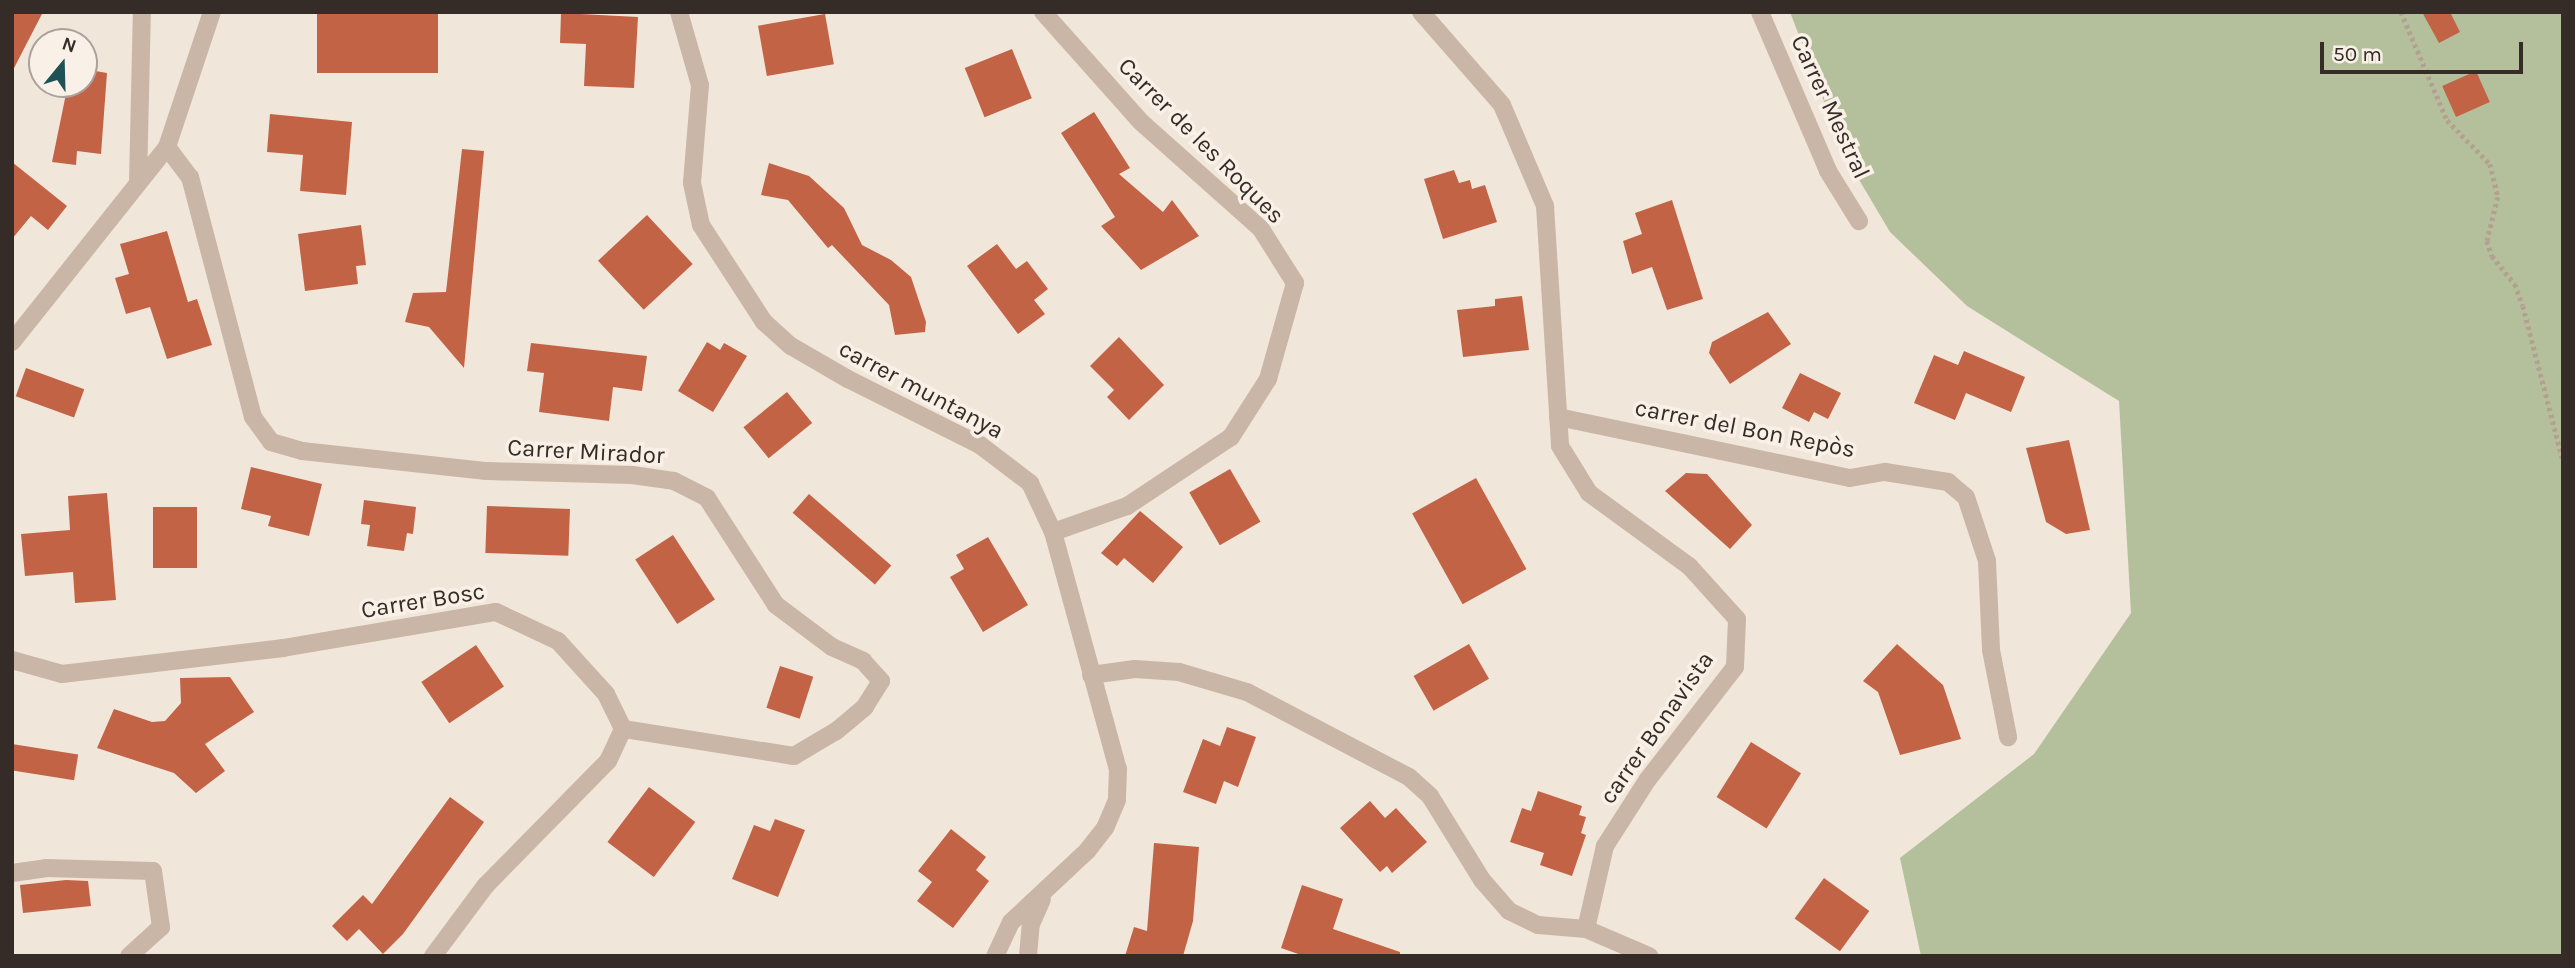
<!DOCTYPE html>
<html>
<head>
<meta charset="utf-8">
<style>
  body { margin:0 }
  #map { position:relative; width:2575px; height:968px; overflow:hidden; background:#f1e6da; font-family:Karla,sans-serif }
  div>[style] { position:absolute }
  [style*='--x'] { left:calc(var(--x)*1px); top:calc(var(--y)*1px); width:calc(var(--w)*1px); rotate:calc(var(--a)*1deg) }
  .green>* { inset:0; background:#b4c09b }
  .building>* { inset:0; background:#c36346; transform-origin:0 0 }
  .path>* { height:4.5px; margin-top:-2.25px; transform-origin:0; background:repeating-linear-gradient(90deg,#b4a091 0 3.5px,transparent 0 7px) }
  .minor>* { height:18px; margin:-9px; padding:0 9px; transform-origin:9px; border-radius:9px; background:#c9b6a7 }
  span { translate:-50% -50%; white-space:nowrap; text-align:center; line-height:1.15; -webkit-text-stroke:7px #f9f0e7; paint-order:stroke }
  .street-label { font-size:24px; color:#352b27 }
  .frame { position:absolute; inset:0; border:14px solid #352b27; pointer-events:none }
  .north { position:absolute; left:28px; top:28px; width:70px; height:70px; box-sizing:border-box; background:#f9f0e7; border:2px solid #aba19a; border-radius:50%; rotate:19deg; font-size:19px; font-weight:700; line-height:28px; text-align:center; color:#352b27 }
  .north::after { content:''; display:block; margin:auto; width:24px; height:32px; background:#1e5256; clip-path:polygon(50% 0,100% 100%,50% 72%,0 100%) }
  .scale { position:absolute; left:2320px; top:42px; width:203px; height:32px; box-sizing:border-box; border:4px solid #352b27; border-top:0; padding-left:9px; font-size:21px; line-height:24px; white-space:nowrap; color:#352b27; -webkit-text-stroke:5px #f9f0e7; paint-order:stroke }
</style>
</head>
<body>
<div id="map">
  <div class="green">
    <div style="clip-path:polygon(1790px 12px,2563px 12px,2563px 956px,1921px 956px,1900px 858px,2034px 754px,2131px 613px,2119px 401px,1967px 306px,1890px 232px,1845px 156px)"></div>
  </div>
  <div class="building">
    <div style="clip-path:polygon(12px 12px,43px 12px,12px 72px)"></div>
    <div style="left:317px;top:12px;width:121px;height:61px"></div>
    <div style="clip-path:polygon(2422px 12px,2450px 12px,2460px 32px,2439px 43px)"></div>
    <div style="clip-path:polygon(561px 13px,638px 17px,634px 88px,584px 86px,586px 44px,560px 43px)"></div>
    <div style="left:825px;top:14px;width:51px;height:68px;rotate:80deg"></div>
    <div style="left:1012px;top:49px;width:53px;height:51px;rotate:68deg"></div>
    <div style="clip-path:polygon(84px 69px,107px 73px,101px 154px,77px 151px,76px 165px,52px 162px,68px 84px,84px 84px)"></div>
    <div style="left:2476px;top:71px;width:34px;height:37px;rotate:66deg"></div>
    <div style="clip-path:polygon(1094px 112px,1130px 168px,1119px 174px,1163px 212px,1172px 200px,1199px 236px,1141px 270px,1101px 226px,1115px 217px,1061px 133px)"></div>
    <div style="clip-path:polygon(270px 114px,352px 122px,346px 195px,300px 191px,303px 155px,267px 152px)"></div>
    <div style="clip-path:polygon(462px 149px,484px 151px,464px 368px,429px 327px,405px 322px,413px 293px,446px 292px)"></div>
    <div style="clip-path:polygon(12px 162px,67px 206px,48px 230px,31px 216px,12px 239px)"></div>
    <div style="clip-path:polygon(769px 163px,809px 176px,844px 208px,862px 245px,891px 260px,911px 277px,926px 322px,925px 332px,895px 335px,889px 305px,832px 245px,828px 248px,788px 200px,761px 195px)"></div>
    <div style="clip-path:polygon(1454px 170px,1459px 183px,1470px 180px,1472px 189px,1485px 185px,1497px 222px,1443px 239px,1424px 179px)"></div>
    <div style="clip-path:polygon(1672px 200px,1703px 299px,1667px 310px,1652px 267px,1632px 274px,1623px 241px,1642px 234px,1635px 213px)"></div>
    <div style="left:647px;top:215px;width:67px;height:67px;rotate:47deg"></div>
    <div style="clip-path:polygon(361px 225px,366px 265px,356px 266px,358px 284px,305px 291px,298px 234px)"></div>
    <div style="clip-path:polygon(167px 231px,188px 302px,197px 299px,212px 345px,167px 359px,150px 307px,126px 314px,115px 278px,129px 274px,120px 244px)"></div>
    <div style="clip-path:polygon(997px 244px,1016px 269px,1027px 261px,1048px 289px,1034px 300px,1045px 314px,1018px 334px,967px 266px)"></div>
    <div style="clip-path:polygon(1522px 296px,1529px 350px,1463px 357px,1457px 310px,1495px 306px,1495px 299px)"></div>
    <div style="clip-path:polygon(1768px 312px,1791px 344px,1730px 384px,1709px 353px,1712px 342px)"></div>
    <div style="clip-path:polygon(1119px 337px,1164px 385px,1129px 420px,1107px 397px,1114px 390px,1090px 366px)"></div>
    <div style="clip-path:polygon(707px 342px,720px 350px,724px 343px,747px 356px,713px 412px,678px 391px)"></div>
    <div style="clip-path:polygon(531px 343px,647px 356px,642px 391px,613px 387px,609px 421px,539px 412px,544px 373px,527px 371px)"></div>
    <div style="clip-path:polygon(1964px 351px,2025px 377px,2011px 412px,1966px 393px,1955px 420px,1914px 403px,1934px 355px,1958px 365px)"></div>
    <div style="left:26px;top:368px;width:62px;height:30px;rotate:20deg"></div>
    <div style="clip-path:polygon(1800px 373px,1841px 393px,1828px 419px,1814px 412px,1809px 422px,1782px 408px)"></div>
    <div style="left:787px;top:392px;width:40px;height:56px;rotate:51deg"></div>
    <div style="clip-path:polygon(2069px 440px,2090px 530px,2066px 534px,2046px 522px,2026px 448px)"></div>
    <div style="clip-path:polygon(251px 467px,322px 484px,309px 536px,268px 526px,271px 516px,241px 509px)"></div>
    <div style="left:1230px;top:469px;width:61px;height:47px;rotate:60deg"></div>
    <div style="clip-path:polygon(1686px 473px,1707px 474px,1752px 525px,1730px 549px,1665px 491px)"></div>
    <div style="left:1476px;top:478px;width:104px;height:73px;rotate:61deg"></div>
    <div style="clip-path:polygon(107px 493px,116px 600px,75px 603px,73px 572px,25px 576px,21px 534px,70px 530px,68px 496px)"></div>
    <div style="left:809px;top:494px;width:109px;height:25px;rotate:41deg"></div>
    <div style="clip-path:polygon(364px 500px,416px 507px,413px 534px,407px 533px,404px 551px,367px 546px,370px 525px,361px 524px)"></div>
    <div style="left:487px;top:506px;width:83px;height:47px;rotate:2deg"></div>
    <div style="left:153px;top:507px;width:44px;height:61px"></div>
    <div style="clip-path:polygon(1140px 511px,1183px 547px,1153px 583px,1124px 558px,1117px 566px,1101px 553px)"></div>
    <div style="left:673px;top:535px;width:77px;height:45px;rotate:57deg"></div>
    <div style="clip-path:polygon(988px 537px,1028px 605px,983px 632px,950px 577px,964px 569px,956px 555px)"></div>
    <div style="left:1469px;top:644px;width:40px;height:64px;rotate:60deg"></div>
    <div style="clip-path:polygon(1897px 644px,1943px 685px,1961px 739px,1900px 755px,1878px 692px,1863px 681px)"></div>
    <div style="left:476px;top:645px;width:50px;height:66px;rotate:56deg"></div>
    <div style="left:780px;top:666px;width:35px;height:44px;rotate:18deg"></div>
    <div style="clip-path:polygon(230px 677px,254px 712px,205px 744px,225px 771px,196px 793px,174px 773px,97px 748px,114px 709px,152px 722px,165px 721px,181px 703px,180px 678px)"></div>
    <div style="clip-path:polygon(1227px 727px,1256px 737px,1238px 787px,1224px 781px,1216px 804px,1183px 792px,1203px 739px,1220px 746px)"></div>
    <div style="left:1751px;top:742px;width:59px;height:65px;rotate:32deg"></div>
    <div style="left:12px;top:744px;width:67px;height:26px;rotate:9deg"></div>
    <div style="left:649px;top:787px;width:58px;height:69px;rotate:37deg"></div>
    <div style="clip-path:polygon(1538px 791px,1582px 806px,1579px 815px,1586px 817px,1581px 833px,1586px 835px,1572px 876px,1540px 865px,1544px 853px,1510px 842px,1522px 808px,1531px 811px)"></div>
    <div style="clip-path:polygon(450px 797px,484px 822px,403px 934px,383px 954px,359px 929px,347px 941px,332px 926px,363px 895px,372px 904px)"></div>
    <div style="clip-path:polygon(1370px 801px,1385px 818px,1396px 808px,1427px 842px,1392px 873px,1387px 866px,1380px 872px,1340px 828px)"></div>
    <div style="clip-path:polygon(775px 819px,805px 830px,778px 897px,732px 879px,754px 825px,770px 831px)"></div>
    <div style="clip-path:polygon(951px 829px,986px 857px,976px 870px,989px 881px,953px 928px,917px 901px,932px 882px,918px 871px)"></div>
    <div style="clip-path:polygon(1154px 843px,1199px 847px,1193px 921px,1183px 956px,1125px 956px,1134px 927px,1147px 931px)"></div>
    <div style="left:1824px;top:878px;width:56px;height:50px;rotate:36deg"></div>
    <div style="clip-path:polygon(66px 880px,88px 881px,91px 906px,23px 913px,20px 885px)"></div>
    <div style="clip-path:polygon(1302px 885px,1343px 899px,1333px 929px,1400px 952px,1400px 956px,1304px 956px,1281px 948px)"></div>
  </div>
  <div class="path">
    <div style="--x:2401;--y:12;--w:117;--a:66.9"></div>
    <div style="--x:2447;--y:120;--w:62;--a:45.7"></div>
    <div style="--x:2490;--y:164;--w:34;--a:76"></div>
    <div style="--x:2498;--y:197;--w:45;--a:104"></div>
    <div style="--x:2487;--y:241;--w:16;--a:72"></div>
    <div style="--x:2492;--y:256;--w:36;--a:51"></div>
    <div style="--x:2515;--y:284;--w:23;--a:70"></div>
    <div style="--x:2523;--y:306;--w:160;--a:75.5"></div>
  </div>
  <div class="minor">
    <div style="--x:679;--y:12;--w:76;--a:74"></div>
    <div style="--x:700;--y:85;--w:98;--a:94.7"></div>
    <div style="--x:692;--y:183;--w:43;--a:77.9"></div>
    <div style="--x:701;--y:225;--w:116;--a:57"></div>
    <div style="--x:764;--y:322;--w:36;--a:42"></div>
    <div style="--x:791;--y:346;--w:66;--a:30.1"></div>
    <div style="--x:848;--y:379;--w:148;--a:26.6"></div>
    <div style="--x:980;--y:445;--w:63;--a:37.2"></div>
    <div style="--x:1030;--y:483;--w:54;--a:64.9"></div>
    <div style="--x:1053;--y:532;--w:246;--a:74.7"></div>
    <div style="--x:1118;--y:769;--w:31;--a:92"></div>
    <div style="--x:1117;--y:800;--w:30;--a:113"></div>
    <div style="--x:1105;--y:828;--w:29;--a:128"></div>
    <div style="--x:1087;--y:851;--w:104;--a:136.9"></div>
    <div style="--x:1011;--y:922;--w:38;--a:115"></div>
    <div style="--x:1043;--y:12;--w:147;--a:48.3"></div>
    <div style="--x:1141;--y:122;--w:161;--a:41.7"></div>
    <div style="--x:1261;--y:229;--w:64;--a:57.8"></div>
    <div style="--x:1295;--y:283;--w:100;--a:105.7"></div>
    <div style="--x:1268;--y:379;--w:69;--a:122.5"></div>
    <div style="--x:1231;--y:437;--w:125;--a:146.4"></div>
    <div style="--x:1127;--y:506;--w:78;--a:160.6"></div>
    <div style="--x:1421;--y:12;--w:123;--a:48.9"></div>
    <div style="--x:1502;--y:105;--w:110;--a:66.9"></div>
    <div style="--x:1545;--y:206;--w:240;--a:86.4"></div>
    <div style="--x:1560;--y:446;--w:55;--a:58.3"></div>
    <div style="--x:1589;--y:493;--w:125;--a:36.2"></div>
    <div style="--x:1690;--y:567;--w:70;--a:47.9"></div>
    <div style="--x:1737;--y:619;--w:48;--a:92.4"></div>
    <div style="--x:1735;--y:667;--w:142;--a:127.8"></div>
    <div style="--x:1648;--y:779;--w:80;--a:122.7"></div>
    <div style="--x:1605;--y:846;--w:85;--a:102.9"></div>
    <div style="--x:1760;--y:12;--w:173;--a:66.8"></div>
    <div style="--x:1828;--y:171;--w:59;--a:58.2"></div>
    <div style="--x:167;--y:147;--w:38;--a:53"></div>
    <div style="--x:190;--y:177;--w:248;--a:75.3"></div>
    <div style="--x:253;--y:417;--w:31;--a:54"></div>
    <div style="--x:271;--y:442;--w:32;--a:16"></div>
    <div style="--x:302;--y:451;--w:186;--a:6.2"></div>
    <div style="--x:487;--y:471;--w:145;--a:1.6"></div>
    <div style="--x:632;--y:475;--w:42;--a:8.1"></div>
    <div style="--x:674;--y:481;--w:37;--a:27"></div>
    <div style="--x:707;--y:498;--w:127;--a:57.2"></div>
    <div style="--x:776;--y:605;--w:70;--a:36.9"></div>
    <div style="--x:832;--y:647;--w:34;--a:24"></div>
    <div style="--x:863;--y:661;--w:27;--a:48"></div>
    <div style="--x:881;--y:681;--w:31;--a:122"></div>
    <div style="--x:865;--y:707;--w:38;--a:140"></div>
    <div style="--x:836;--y:731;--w:49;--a:149.2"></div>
    <div style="--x:794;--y:756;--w:173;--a:-171"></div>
    <div style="--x:138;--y:183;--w:171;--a:-88.7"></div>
    <div style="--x:12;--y:342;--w:249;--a:-51.5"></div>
    <div style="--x:167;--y:147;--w:142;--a:-71.6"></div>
    <div style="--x:1558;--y:417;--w:298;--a:11.8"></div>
    <div style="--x:1850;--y:478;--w:36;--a:-10"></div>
    <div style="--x:1885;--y:472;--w:64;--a:9"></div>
    <div style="--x:1948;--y:482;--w:23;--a:40"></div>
    <div style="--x:1966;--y:497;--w:67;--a:71.8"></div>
    <div style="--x:1987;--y:561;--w:89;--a:87.4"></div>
    <div style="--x:1991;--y:650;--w:89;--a:78.9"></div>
    <div style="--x:12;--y:660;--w:52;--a:15.6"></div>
    <div style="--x:62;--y:674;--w:223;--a:-6.7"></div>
    <div style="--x:283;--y:648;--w:216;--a:-9.6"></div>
    <div style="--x:496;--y:612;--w:68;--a:25.1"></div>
    <div style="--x:558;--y:641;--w:72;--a:47.8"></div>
    <div style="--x:606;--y:694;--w:39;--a:64"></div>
    <div style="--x:623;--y:729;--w:35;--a:115"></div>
    <div style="--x:608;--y:761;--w:174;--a:134.5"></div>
    <div style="--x:486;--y:885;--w:89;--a:126.7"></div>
    <div style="--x:1091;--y:675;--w:44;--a:-7.8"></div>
    <div style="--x:1135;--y:669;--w:44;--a:3.9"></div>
    <div style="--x:1179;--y:672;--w:71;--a:16.4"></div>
    <div style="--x:1247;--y:692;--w:183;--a:27.7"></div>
    <div style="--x:1409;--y:777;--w:28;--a:42"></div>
    <div style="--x:1430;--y:796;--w:99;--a:58.2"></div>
    <div style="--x:1482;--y:880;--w:41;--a:48.9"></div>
    <div style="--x:1509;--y:911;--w:32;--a:26"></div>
    <div style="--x:1538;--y:925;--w:48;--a:4.8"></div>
    <div style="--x:1586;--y:929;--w:69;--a:23.2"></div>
    <div style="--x:12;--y:873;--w:34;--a:-8"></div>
    <div style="--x:46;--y:868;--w:107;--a:1.6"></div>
    <div style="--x:153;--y:871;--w:57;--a:81.9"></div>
    <div style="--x:161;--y:927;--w:43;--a:137.8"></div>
    <div style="--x:1028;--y:956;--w:32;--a:-85"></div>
    <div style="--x:1031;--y:924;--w:27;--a:-66"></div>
  </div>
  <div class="street-label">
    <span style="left:1830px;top:107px;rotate:65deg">Carrer Mestral</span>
    <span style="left:1201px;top:141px;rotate:45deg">Carrer de les Roques</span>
    <span style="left:921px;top:390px;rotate:28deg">carrer muntanya</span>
    <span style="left:1745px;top:429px;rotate:11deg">carrer del Bon Repòs</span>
    <span style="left:586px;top:452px;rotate:3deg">Carrer Mirador</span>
    <span style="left:423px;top:601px;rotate:-9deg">Carrer Bosc</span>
    <span style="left:1657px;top:728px;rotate:-55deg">carrer Bonavista</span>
  </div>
  <div class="frame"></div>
  <div class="north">N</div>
  <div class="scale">50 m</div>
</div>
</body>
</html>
